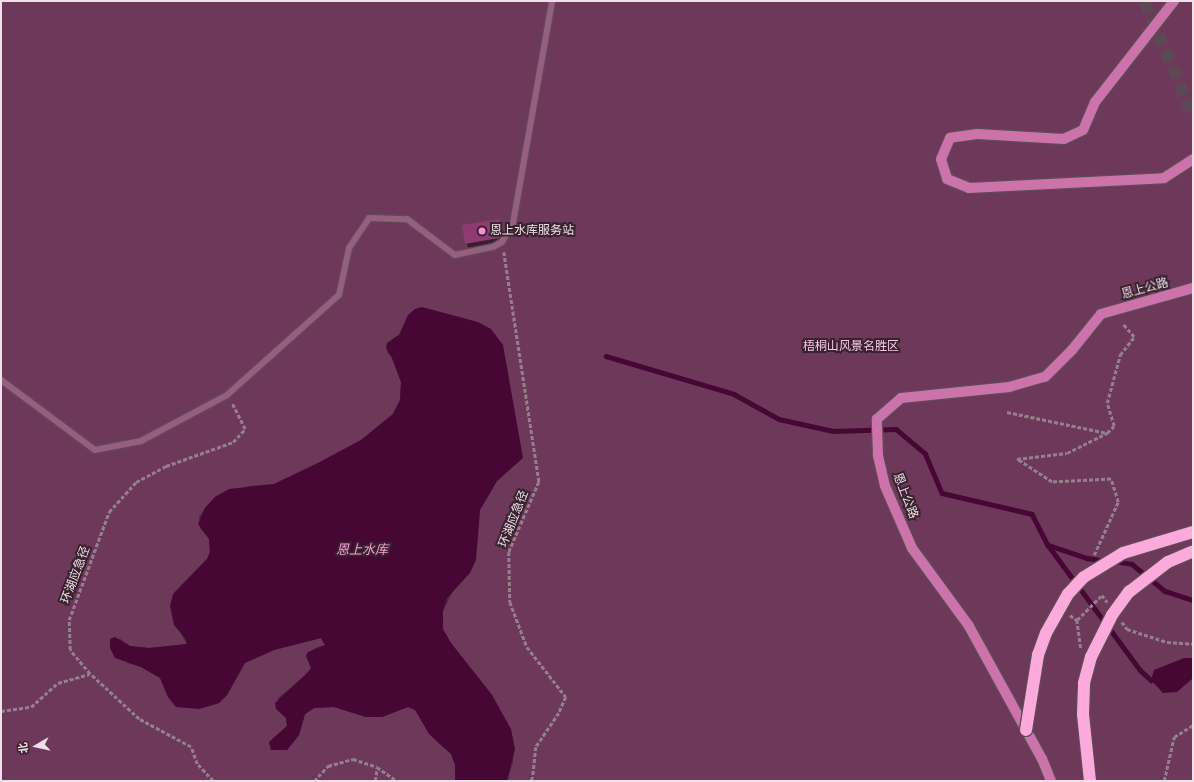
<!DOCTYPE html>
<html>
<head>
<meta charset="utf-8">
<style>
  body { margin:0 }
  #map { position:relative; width:1194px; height:782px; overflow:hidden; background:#442d3b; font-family:"Nunito Sans","Noto Sans SC",sans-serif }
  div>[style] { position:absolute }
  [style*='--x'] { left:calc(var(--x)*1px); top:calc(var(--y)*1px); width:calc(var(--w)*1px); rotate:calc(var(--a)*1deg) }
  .green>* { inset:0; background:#6e385a }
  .water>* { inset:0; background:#460734 }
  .shadow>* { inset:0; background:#0007 }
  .stream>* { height:4.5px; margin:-2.25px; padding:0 2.25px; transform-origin:2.25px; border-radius:2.25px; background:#460734 }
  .building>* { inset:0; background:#8e3b71 }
  .highway-tunnel>* { height:12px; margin-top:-6px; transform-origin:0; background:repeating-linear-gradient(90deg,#5e4855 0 12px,transparent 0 18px) }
  .path>* { height:2.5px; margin-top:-1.25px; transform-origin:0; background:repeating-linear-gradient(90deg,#94808c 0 4px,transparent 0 6px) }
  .roads { filter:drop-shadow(1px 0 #604a57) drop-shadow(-1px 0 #604a57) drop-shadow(0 1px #604a57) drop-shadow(0 -1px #604a57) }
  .lane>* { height:6px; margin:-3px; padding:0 3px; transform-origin:3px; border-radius:3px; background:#965f80 }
  .secondary>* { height:10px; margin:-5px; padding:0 5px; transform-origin:5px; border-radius:5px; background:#cb73aa }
  .bridges { filter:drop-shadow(1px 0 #604a57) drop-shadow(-1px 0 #604a57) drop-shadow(0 1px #604a57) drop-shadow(0 -1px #604a57) }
  .highway-bridge>* { height:12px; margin:-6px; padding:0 6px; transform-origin:6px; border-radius:6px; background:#fcaadb }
  .dots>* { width:11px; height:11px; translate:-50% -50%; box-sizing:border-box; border:2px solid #3a2331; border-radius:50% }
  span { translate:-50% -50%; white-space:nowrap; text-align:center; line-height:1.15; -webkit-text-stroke:4px #3a2331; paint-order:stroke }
  .poi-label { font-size:12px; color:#f0e0e9 }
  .left { translate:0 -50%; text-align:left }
  .street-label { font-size:12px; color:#f0e0e9 }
  .park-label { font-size:12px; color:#f7c7e3 }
  .water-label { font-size:13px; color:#f99ed6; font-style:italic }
  .frame { position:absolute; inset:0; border:2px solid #f0e0e9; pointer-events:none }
  .north { position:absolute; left:16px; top:726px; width:40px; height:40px; -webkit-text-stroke:3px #3a2331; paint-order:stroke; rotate:261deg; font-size:11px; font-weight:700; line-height:16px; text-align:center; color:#f0e0e9 }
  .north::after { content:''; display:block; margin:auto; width:14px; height:18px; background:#f0e0e9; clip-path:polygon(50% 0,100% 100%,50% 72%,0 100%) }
</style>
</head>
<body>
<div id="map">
  <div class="green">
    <div style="clip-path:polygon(1px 1px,1193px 1px,1193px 781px,507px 781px,513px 762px,513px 739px,492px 695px,451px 643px,443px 629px,443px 611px,477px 543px,480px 510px,497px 481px,509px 469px,415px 309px,409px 315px,399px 335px,392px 339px,387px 352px,392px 358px,401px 382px,400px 400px,393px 414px,361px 440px,318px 463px,274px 484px,249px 486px,215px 497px,205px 508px,199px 517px,200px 528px,209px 539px,210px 552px,207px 559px,173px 594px,181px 634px,187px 644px,149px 648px,130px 646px,119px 638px,127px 663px,141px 667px,160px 678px,168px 697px,199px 709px,219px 703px,227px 695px,245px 663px,274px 650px,321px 638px,325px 645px,315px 648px,306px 656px,311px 668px,306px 675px,278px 698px,277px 709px,286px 718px,287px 726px,269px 742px,272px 750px,287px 750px,299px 735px,305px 714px,314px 708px,334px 707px,366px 717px,382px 717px,408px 707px,415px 710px,436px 741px,451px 754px,455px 765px,455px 781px,1px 781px)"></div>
  </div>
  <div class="water">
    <div style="clip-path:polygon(422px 307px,478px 322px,491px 329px,503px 345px,523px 458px,497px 481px,480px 510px,476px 560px,470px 573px,447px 598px,443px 611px,443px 629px,451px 643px,492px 695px,511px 729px,515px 749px,507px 781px,455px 781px,455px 765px,451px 754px,429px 734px,415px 710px,408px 707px,382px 717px,366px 717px,334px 707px,314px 708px,305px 714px,299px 735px,287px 750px,271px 750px,269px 742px,287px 726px,286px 718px,276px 709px,275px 703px,306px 674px,311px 668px,306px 656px,308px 652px,325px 645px,321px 638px,274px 650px,245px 663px,227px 695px,219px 703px,199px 709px,176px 707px,168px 697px,160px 678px,141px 667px,115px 658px,110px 648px,110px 639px,115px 637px,130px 646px,149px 648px,187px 644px,185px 638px,174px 625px,170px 606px,173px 594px,207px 559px,210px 552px,209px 539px,198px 524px,205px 508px,215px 497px,229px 489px,274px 484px,318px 463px,361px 440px,393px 414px,400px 400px,401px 382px,392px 358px,386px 348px,387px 343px,399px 335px,408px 315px,415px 309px)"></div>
    <div style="clip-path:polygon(1184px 658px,1193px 658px,1192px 679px,1177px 692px,1163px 693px,1151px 680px,1154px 670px)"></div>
  </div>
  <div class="shadow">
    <div style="clip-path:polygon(499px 220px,505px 239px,502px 244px,469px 249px,466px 243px)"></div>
  </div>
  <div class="stream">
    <div style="--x:606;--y:356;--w:134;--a:16.5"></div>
    <div style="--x:734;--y:394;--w:51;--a:29.1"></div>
    <div style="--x:779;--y:419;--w:55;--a:12.5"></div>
    <div style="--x:833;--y:431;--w:63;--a:-1.8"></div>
    <div style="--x:896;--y:429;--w:38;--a:40"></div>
    <div style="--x:925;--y:453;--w:43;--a:67"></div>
    <div style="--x:942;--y:493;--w:92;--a:13.1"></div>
    <div style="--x:1032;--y:514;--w:35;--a:63"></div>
    <div style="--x:1048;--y:545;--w:41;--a:18.4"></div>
    <div style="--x:1087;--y:558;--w:19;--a:9"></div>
    <div style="--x:1048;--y:545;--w:155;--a:53.6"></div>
    <div style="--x:1140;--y:670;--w:15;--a:42"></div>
    <div style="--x:1114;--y:561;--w:18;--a:9"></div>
    <div style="--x:1132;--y:564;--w:43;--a:39.3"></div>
    <div style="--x:1165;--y:591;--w:29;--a:18"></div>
  </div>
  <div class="building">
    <div style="clip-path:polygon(500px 219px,502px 233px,499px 238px,465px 244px,462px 225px)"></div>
  </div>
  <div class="highway-tunnel">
    <div style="--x:1144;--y:1;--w:125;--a:66.9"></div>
  </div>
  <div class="path">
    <div style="--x:504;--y:252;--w:233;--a:81.3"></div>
    <div style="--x:539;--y:482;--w:76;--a:113.2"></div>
    <div style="--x:509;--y:552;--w:50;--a:88.9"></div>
    <div style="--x:510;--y:602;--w:48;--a:69.3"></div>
    <div style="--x:527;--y:647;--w:63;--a:52"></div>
    <div style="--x:566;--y:697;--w:17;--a:114"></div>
    <div style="--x:559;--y:713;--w:41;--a:124.1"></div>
    <div style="--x:536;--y:747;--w:31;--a:96"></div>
    <div style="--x:533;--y:778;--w:4;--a:124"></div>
    <div style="--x:1007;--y:412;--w:102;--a:11.9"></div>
    <div style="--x:1094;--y:555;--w:58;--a:-65.6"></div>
    <div style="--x:1118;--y:502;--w:24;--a:-107"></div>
    <div style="--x:1111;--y:479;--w:59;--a:177.1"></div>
    <div style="--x:1052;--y:482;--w:42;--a:-146.7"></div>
    <div style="--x:1017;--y:459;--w:50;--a:-6.8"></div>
    <div style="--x:1067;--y:453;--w:45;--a:-26.6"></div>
    <div style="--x:1107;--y:433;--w:10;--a:-45"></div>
    <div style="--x:1114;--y:426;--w:24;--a:-107"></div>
    <div style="--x:1107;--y:403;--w:50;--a:-74.8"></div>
    <div style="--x:1120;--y:355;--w:23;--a:-52"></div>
    <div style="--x:1134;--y:337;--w:18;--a:-131"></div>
    <div style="--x:1070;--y:615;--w:9;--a:36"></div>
    <div style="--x:1077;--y:620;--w:28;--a:82"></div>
    <div style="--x:1077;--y:620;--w:35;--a:-45"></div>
    <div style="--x:1102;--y:595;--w:9;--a:54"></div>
    <div style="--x:1122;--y:622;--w:9;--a:54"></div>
    <div style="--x:1127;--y:629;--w:42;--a:18"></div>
    <div style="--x:1167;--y:642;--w:26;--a:4"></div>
    <div style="--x:1;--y:711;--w:30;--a:-8"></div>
    <div style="--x:31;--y:707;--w:36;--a:-42"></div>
    <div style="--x:58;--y:683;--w:33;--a:-16"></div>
    <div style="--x:213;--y:781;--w:23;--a:-133"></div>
    <div style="--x:197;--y:764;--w:18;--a:-109"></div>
    <div style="--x:191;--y:747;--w:59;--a:-151.7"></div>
    <div style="--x:139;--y:719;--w:67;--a:-137.4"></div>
    <div style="--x:90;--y:674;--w:31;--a:-130"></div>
    <div style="--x:70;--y:650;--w:30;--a:-92"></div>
    <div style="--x:69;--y:620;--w:115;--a:-69.7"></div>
    <div style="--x:109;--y:512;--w:40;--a:-48"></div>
    <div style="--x:136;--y:482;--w:34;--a:-28"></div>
    <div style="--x:166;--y:466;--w:71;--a:-19.7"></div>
    <div style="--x:233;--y:442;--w:18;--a:-47"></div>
    <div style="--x:245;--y:429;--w:29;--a:-117"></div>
    <div style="--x:314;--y:781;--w:21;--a:-47"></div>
    <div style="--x:328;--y:766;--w:26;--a:-16"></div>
    <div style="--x:353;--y:759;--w:25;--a:18"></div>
    <div style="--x:377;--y:767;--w:24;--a:35"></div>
    <div style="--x:375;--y:781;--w:13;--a:-81"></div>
    <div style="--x:1164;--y:781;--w:45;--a:-77.2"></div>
    <div style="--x:1174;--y:737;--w:22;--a:-32"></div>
  </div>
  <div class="roads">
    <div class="lane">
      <div style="--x:1;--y:380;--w:117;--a:36.7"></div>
      <div style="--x:95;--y:450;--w:47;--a:-11.1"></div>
      <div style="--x:141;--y:441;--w:98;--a:-28.1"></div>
      <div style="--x:227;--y:395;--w:150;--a:-41.8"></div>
      <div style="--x:339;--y:295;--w:48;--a:-78"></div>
      <div style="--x:349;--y:248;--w:36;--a:-56"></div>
      <div style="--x:369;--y:218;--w:38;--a:2"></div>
      <div style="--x:407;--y:219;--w:60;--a:36.9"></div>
      <div style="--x:455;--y:255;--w:39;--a:-12"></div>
      <div style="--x:493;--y:247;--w:10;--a:-29"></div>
      <div style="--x:502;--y:242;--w:22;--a:-60"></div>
      <div style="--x:513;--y:223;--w:225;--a:-80"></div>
    </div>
    <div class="secondary">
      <div style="--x:1174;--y:1;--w:128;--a:128"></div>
      <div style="--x:1095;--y:102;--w:30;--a:113"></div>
      <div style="--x:1083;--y:130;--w:21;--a:155"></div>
      <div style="--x:1064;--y:139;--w:87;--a:-176.7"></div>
      <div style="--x:977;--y:134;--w:27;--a:172"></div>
      <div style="--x:950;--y:138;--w:23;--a:113"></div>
      <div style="--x:941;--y:159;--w:21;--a:73"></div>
      <div style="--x:947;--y:179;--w:24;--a:22"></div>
      <div style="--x:969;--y:188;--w:195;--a:-2.9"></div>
      <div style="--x:1164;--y:178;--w:35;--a:-33"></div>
      <div style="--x:1051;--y:781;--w:24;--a:-112"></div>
      <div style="--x:1042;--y:759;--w:152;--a:-118.8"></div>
      <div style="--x:969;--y:626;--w:97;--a:-126.2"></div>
      <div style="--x:912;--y:548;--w:68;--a:-113.5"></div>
      <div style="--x:885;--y:486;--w:32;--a:-103"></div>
      <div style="--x:878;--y:455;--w:36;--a:-92"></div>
      <div style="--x:877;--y:419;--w:32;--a:-41"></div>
      <div style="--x:901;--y:398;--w:109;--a:-5.8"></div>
      <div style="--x:1009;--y:387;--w:37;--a:-16"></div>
      <div style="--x:1045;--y:377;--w:38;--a:-45"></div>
      <div style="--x:1072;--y:350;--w:46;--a:-51.1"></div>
      <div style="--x:1101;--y:314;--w:96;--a:-15.8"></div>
    </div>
  </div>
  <div class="bridges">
    <div class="highway-bridge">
      <div style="--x:1026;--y:730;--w:76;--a:-80.9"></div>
      <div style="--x:1038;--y:655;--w:23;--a:-70"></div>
      <div style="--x:1046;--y:633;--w:45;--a:-60.6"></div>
      <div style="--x:1068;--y:594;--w:23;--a:-47"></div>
      <div style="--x:1084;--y:577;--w:46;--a:-31.6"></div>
      <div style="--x:1123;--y:553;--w:73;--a:-16.7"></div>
      <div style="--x:1090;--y:781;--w:67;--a:-96"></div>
      <div style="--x:1083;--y:714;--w:31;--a:-88"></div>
      <div style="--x:1084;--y:683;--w:27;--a:-75"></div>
      <div style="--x:1091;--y:657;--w:47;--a:-63.4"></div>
      <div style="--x:1112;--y:615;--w:29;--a:-54"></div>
      <div style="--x:1129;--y:592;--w:49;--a:-37.6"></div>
      <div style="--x:1168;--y:562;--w:26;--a:-23"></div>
    </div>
  </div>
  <div class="dots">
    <div style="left:482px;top:231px;background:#f690cf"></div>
  </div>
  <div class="poi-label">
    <span class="left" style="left:490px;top:231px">恩上水库服务站</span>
  </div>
  <div class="street-label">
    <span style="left:1145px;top:289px;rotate:-15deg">恩上公路</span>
    <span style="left:905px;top:496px;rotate:69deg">恩上公路</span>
    <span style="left:514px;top:519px;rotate:-68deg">环湖应急径</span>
    <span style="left:76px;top:575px;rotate:-69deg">环湖应急径</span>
  </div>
  <div class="park-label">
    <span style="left:851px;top:347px">梧桐山风景名胜区</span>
  </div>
  <div class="water-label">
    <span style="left:362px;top:550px">恩上水库</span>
  </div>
  <div class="frame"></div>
  <div class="north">北</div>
</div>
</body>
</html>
